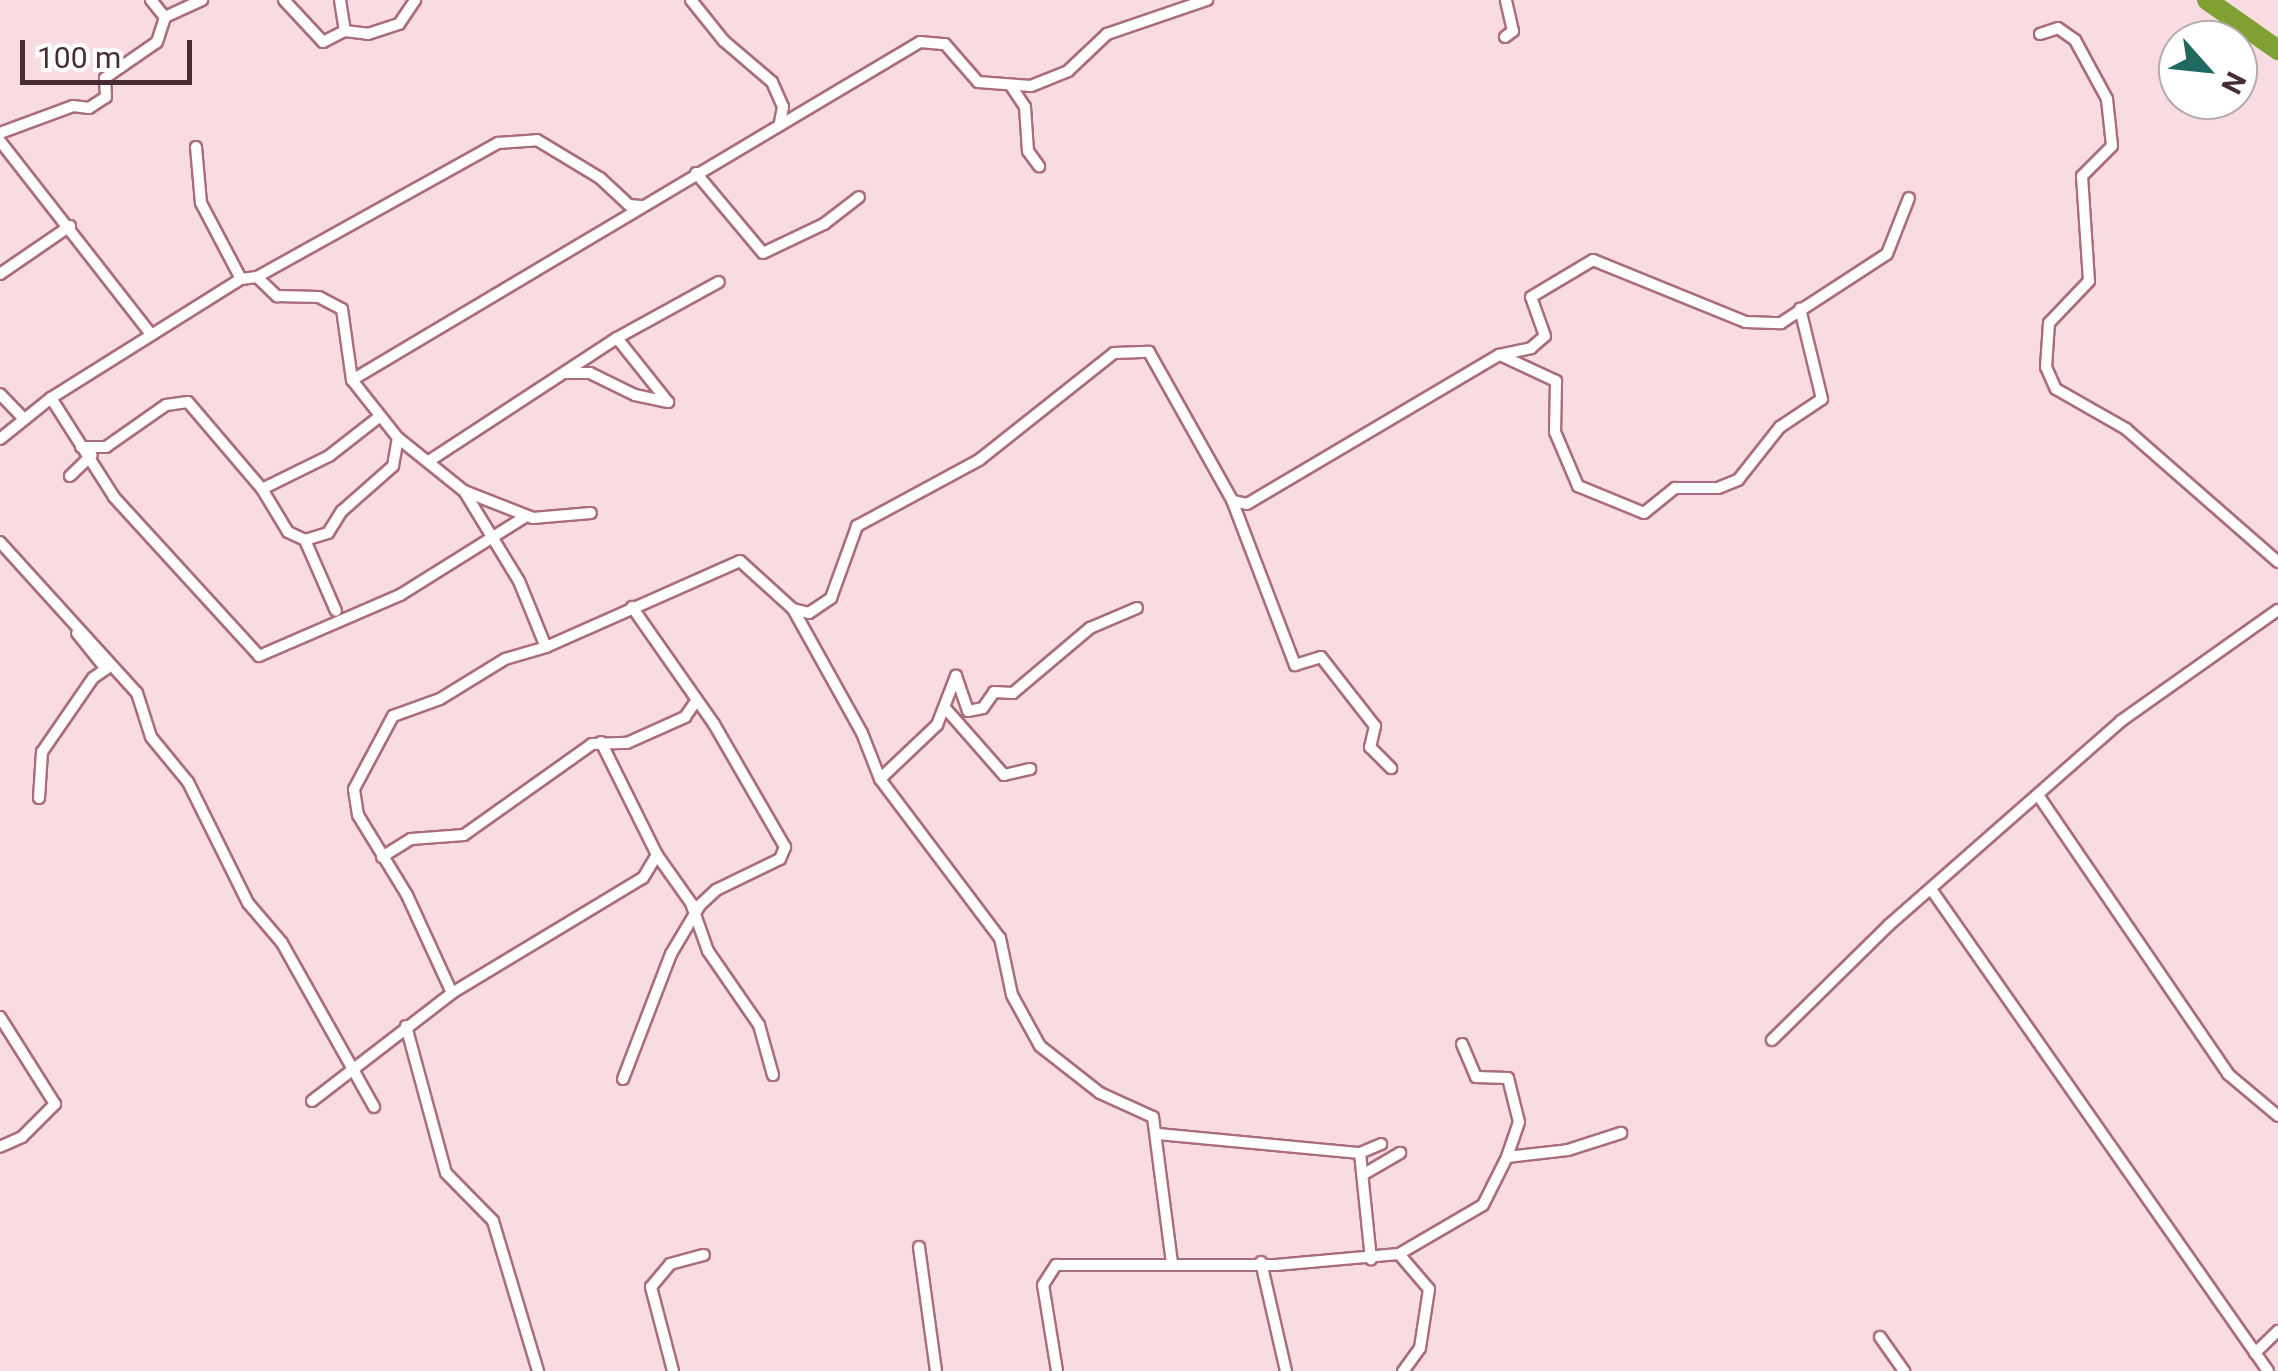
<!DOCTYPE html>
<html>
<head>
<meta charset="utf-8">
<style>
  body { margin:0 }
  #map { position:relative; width:2278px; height:1371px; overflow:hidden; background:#f8dce2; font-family:Roboto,sans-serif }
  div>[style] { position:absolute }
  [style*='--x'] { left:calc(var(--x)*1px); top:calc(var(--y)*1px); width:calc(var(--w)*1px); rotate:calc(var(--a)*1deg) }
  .river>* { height:20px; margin:-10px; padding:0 10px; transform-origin:10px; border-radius:10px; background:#80a034 }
  .roads { filter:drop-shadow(2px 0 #a96d7b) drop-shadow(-2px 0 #a96d7b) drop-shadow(0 2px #a96d7b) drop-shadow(0 -2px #a96d7b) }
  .minor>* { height:10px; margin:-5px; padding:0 5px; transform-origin:5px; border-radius:5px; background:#fff }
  span { translate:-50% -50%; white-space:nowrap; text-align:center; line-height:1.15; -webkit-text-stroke:10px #fff; paint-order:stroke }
  .north { position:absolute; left:2158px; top:20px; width:100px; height:100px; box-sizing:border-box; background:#fff; border:2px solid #b5abad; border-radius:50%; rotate:117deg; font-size:28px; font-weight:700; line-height:40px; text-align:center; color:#472d33 }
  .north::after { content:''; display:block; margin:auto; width:35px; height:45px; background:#1f6960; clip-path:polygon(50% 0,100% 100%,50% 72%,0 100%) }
  .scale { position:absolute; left:20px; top:40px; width:172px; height:45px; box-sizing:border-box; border:5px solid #472d33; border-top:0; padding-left:12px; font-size:30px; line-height:35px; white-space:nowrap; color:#472d33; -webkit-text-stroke:8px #fff; paint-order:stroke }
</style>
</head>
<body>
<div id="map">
  <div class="river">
    <div style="--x:2207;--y:0;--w:87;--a:35.2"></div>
  </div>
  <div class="roads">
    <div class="minor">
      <div style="--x:151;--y:0;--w:22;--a:51"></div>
      <div style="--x:165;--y:17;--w:41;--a:-24.7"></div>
      <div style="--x:284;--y:0;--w:57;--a:47.1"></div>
      <div style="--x:323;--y:42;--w:25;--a:-27"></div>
      <div style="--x:340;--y:0;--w:31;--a:81"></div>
      <div style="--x:345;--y:31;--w:23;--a:7"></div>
      <div style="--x:368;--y:34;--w:33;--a:-18"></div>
      <div style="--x:399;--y:24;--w:29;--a:-56"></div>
      <div style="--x:691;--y:0;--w:53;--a:51.2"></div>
      <div style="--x:724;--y:41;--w:63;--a:40.5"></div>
      <div style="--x:772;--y:82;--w:27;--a:66"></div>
      <div style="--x:783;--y:107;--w:16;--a:101"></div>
      <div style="--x:2040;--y:34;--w:19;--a:-18"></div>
      <div style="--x:2058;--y:28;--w:21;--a:35"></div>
      <div style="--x:2075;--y:40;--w:67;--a:61.5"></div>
      <div style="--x:2107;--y:99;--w:47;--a:83.9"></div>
      <div style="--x:2112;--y:146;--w:42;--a:135"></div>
      <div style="--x:2082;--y:176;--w:105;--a:86.2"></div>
      <div style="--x:2089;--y:281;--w:58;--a:133.6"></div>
      <div style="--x:2049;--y:323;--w:44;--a:93.9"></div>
      <div style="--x:2046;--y:367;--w:24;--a:66"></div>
      <div style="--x:2056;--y:389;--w:81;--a:29.7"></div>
      <div style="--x:2126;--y:429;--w:202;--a:41.2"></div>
      <div style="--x:1505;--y:37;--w:10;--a:-37"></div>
      <div style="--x:1513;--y:31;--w:32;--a:-103"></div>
      <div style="--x:1011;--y:86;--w:25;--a:56"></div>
      <div style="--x:1025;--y:107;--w:44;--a:86.1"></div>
      <div style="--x:1028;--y:151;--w:19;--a:54"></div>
      <div style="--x:0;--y:133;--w:78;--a:-20.3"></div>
      <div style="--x:73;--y:106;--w:16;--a:7"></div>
      <div style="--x:89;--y:108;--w:20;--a:-33"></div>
      <div style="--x:106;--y:97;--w:19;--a:-93"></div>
      <div style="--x:105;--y:78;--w:63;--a:-34.7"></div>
      <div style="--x:157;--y:42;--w:26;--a:-72"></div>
      <div style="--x:0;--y:141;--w:244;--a:52"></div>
      <div style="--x:196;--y:147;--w:56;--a:84.9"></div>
      <div style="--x:201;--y:203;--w:86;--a:62.2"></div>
      <div style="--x:696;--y:173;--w:104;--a:50.1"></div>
      <div style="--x:763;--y:253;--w:68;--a:-25.4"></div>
      <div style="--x:824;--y:224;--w:44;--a:-37.6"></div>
      <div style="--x:0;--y:274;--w:85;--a:-34.4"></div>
      <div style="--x:257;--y:277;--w:276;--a:-29.1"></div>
      <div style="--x:498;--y:143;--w:39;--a:-4"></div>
      <div style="--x:537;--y:140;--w:74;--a:31.1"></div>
      <div style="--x:600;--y:178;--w:40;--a:43"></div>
      <div style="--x:629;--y:205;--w:12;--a:5"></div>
      <div style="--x:1500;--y:355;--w:62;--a:24.9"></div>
      <div style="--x:1556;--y:381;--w:51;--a:91.1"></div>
      <div style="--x:1555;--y:432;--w:59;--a:66.9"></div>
      <div style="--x:1578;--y:486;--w:71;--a:22.2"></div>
      <div style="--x:1644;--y:513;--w:40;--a:-39"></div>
      <div style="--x:1675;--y:488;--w:43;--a:0"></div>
      <div style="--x:1718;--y:488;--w:22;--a:-22"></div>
      <div style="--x:1738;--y:480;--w:68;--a:-51.6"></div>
      <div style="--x:1780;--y:427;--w:50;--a:-33.7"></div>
      <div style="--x:1822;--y:399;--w:93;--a:-103.7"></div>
      <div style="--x:566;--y:373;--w:24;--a:0"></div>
      <div style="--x:590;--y:373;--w:50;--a:26.1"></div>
      <div style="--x:635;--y:395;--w:34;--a:12"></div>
      <div style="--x:668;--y:402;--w:82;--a:-128.6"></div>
      <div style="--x:352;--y:380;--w:74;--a:51.6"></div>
      <div style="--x:398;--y:438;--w:85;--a:38.8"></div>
      <div style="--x:464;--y:491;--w:105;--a:58.6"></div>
      <div style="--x:519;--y:581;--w:71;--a:67.8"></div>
      <div style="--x:546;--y:647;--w:212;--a:-23.9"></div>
      <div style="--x:740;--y:561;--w:72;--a:42.2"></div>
      <div style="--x:793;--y:609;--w:142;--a:60.9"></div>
      <div style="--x:862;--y:733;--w:49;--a:68.6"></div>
      <div style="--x:880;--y:779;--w:199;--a:53"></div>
      <div style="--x:1000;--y:938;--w:58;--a:78.1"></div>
      <div style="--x:1012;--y:995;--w:58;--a:61.2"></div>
      <div style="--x:1040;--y:1046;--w:76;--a:38.1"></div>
      <div style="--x:1100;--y:1093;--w:58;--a:24.4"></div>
      <div style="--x:1153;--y:1117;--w:147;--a:82.6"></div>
      <div style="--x:0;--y:394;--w:35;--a:46"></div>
      <div style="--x:51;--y:398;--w:117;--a:57.5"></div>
      <div style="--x:114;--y:497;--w:215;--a:47.6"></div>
      <div style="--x:259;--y:656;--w:154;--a:-23.4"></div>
      <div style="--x:400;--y:595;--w:147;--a:-32"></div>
      <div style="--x:0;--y:439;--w:65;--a:-38.8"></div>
      <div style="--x:51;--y:398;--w:224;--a:-32.1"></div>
      <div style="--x:241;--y:279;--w:16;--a:-7"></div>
      <div style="--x:257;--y:277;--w:28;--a:44"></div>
      <div style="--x:277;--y:296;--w:42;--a:1.4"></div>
      <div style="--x:319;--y:297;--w:26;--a:28"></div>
      <div style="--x:342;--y:309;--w:72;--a:82"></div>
      <div style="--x:352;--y:380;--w:661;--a:-30.76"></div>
      <div style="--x:920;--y:42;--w:25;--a:5"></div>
      <div style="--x:945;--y:44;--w:50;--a:49"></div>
      <div style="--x:978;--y:82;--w:53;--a:4.3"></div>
      <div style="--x:1031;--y:86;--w:40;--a:-22"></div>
      <div style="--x:1068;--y:71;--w:54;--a:-43.5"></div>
      <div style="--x:1107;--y:34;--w:106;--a:-18.8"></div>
      <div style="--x:81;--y:447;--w:25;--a:0"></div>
      <div style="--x:106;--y:447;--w:73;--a:-35"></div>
      <div style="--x:166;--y:405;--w:22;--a:-8"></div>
      <div style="--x:188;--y:402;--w:114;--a:49.6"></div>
      <div style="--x:262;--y:489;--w:50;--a:58.8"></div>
      <div style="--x:288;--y:532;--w:19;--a:25"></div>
      <div style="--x:305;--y:540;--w:24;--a:-17"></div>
      <div style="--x:328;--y:533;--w:26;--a:-58"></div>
      <div style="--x:342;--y:511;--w:68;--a:-41.4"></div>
      <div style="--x:393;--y:466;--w:28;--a:-80"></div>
      <div style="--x:429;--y:461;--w:225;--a:-33.2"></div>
      <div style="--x:617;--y:338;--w:116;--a:-28.8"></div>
      <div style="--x:70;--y:476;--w:30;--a:-44"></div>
      <div style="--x:262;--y:489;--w:75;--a:-26.2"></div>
      <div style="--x:329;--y:456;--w:63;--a:-38"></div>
      <div style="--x:464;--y:491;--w:74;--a:21.4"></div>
      <div style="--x:533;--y:518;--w:58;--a:-4.9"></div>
      <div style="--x:1233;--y:501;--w:14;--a:12"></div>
      <div style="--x:1247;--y:504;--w:293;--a:-30.6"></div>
      <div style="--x:1499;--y:355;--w:33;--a:-12"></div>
      <div style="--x:1531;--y:348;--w:18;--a:-41"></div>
      <div style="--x:1545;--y:336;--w:41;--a:-109.7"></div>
      <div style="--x:1531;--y:297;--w:72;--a:-30.8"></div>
      <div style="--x:1593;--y:260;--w:165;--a:22.1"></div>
      <div style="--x:1746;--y:322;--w:35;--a:2"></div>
      <div style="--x:1781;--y:323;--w:126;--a:-33.1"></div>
      <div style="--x:1887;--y:254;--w:60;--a:-68.6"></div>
      <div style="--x:305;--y:540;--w:77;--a:66.4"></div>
      <div style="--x:0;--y:542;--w:204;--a:47.8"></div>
      <div style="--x:137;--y:693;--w:46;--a:72.3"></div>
      <div style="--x:151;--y:737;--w:58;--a:50.6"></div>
      <div style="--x:188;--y:782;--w:135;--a:63.6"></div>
      <div style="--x:248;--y:903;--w:52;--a:49.6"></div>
      <div style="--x:282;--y:943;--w:188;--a:60.7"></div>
      <div style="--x:793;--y:609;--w:16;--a:14"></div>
      <div style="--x:809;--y:613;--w:27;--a:-34"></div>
      <div style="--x:831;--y:598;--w:77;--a:-70.1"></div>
      <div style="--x:857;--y:526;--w:139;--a:-28.4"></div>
      <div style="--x:979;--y:460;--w:172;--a:-38.4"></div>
      <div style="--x:1114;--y:353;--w:35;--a:-2"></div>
      <div style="--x:1149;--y:352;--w:170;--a:60.7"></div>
      <div style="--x:1232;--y:500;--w:177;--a:69.1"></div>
      <div style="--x:1295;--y:665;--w:27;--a:-17"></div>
      <div style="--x:1321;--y:657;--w:88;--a:52"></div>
      <div style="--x:1375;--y:726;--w:22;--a:103"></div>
      <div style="--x:1370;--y:747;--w:30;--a:45"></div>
      <div style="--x:946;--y:709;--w:88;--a:48.7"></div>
      <div style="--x:1004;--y:775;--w:27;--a:-13"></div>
      <div style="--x:601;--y:742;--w:126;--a:63.6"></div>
      <div style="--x:657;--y:855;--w:59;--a:54.7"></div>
      <div style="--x:691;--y:903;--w:51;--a:70.5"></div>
      <div style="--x:708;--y:951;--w:90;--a:55.4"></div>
      <div style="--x:759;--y:1025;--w:52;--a:74.4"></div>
      <div style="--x:880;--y:779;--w:79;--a:-43.5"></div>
      <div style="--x:937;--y:725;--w:53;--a:-68.8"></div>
      <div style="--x:956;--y:676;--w:37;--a:71"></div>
      <div style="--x:968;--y:711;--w:15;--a:-11"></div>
      <div style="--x:983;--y:708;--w:19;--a:-55"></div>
      <div style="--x:994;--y:692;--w:19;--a:3"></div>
      <div style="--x:1013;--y:693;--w:101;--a:-40.2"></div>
      <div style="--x:1090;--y:628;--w:51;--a:-23.1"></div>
      <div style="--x:2038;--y:795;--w:338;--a:55.7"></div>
      <div style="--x:2228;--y:1074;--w:65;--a:40"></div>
      <div style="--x:39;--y:798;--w:46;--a:-86.3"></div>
      <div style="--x:42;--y:752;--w:90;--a:-55.4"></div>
      <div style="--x:93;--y:678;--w:16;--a:-35"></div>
      <div style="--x:106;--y:669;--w:46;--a:-128.9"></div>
      <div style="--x:382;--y:857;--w:34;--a:-32"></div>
      <div style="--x:411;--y:839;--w:53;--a:-4.3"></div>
      <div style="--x:464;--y:835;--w:157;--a:-35.4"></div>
      <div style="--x:592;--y:744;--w:35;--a:-2"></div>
      <div style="--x:627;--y:743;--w:64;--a:-24.1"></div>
      <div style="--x:685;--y:717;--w:19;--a:-55"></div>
      <div style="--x:1931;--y:889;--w:588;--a:55.04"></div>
      <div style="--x:452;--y:993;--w:108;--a:-114.7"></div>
      <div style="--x:407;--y:895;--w:94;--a:-121.5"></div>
      <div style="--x:358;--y:815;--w:26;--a:-99"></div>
      <div style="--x:354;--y:789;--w:83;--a:-61.9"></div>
      <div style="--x:393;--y:716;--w:50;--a:-19.9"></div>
      <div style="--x:440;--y:699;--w:76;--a:-31.6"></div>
      <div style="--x:505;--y:659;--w:43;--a:-16.3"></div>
      <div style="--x:0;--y:1017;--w:103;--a:57.7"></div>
      <div style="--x:55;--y:1104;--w:47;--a:135"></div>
      <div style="--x:22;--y:1137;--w:24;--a:156"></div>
      <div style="--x:406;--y:1026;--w:152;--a:74.8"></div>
      <div style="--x:446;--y:1173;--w:67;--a:45.6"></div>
      <div style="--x:493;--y:1221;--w:157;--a:73.3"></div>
      <div style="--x:1772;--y:1040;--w:164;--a:-44.5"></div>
      <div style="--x:1889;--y:925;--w:309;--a:-41.3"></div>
      <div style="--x:2121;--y:721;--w:192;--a:-35.3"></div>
      <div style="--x:1462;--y:1044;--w:36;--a:67"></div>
      <div style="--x:1476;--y:1077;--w:32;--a:2"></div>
      <div style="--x:1508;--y:1078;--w:45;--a:76"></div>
      <div style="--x:1519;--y:1122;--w:37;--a:109"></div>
      <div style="--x:623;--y:1079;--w:134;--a:-69"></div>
      <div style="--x:671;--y:954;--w:57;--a:-59.4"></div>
      <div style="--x:700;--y:905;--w:22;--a:-43"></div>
      <div style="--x:716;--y:890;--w:71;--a:-25.8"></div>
      <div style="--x:780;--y:859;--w:13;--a:-67"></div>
      <div style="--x:785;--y:847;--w:142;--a:-120"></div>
      <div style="--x:714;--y:724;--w:143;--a:-125"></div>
      <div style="--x:312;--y:1101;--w:177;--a:-37.6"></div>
      <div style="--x:452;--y:993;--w:223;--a:-31.1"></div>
      <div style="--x:643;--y:878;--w:27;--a:-59"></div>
      <div style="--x:1158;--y:1134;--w:203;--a:5.4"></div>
      <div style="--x:1360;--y:1153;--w:23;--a:-23"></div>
      <div style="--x:1360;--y:1153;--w:107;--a:84.1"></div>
      <div style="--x:1364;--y:1174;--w:42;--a:-30.3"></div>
      <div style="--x:919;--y:1247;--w:125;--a:82.2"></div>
      <div style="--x:1399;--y:1254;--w:46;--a:49.4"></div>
      <div style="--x:1429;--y:1289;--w:60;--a:98.7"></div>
      <div style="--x:1420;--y:1348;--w:29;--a:126"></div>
      <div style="--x:1261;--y:1262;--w:112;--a:77.1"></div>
      <div style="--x:1880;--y:1337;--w:42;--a:54.8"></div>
      <div style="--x:2255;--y:1353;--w:32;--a:-44"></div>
      <div style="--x:673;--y:1371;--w:87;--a:-104.7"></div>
      <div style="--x:651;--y:1287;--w:30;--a:-50"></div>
      <div style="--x:670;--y:1264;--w:35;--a:-15"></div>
      <div style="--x:1057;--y:1371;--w:87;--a:-99.2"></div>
      <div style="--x:1043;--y:1285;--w:24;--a:-57"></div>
      <div style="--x:1056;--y:1265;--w:220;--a:0"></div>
      <div style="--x:1276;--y:1265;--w:123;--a:-5.1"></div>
      <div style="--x:1399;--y:1254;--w:97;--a:-30.3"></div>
      <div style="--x:1483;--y:1205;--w:54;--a:-63.4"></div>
      <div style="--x:1507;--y:1157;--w:61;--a:-6.5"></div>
      <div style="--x:1568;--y:1150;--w:56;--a:-17.8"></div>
    </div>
  </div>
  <div class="north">N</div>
  <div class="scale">100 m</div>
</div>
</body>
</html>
